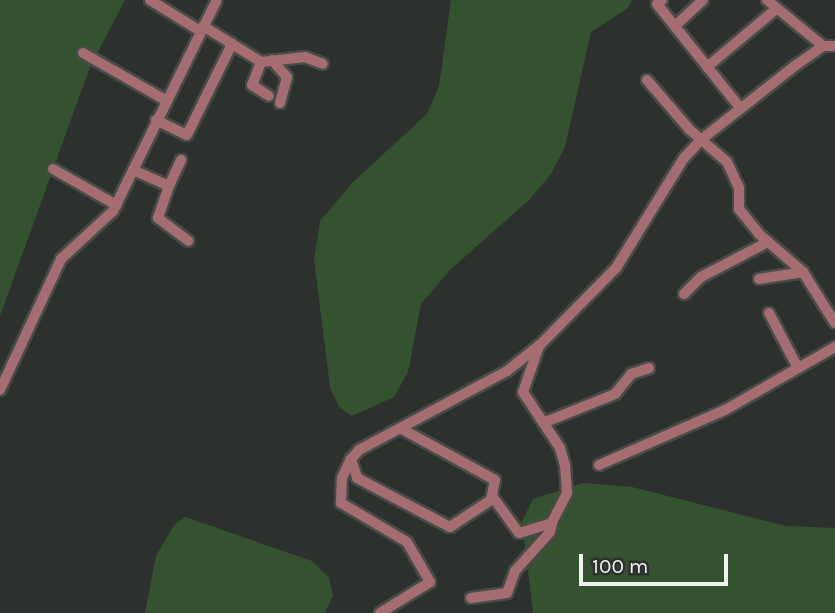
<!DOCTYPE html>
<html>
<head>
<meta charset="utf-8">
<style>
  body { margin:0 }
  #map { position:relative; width:835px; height:613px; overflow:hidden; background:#2d312d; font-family:Karla,sans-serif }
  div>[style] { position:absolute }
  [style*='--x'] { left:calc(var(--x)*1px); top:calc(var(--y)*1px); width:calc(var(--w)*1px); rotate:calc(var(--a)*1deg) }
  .green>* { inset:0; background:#34522f }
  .roads { filter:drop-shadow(2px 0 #484c48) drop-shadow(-2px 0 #484c48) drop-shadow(0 2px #484c48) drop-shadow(0 -2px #484c48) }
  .minor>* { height:10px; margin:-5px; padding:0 5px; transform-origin:5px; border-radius:5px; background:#a56d71 }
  span { translate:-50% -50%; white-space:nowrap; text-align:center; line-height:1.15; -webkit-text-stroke:7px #2d312d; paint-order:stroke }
  .scale { position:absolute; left:579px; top:554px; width:149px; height:32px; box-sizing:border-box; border:4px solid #eff2ef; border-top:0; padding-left:9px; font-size:21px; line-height:24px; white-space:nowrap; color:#eff2ef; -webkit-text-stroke:5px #2d312d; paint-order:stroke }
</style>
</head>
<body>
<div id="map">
  <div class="green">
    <div style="clip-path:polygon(0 0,125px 0,90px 67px,0 316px)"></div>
    <div style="clip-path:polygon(451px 0,632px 0,628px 8px,591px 32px,565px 147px,551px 174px,529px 200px,450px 270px,421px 304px,408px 372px,394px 397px,352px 416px,339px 407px,330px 387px,314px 260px,320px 221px,352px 183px,427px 114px,439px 86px)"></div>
    <div style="clip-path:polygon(584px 483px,632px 487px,786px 526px,835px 528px,835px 613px,533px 613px,522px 521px,533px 499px)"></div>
    <div style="clip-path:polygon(185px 517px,312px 561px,329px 578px,333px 596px,325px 613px,145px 613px,156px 556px,174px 525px)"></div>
  </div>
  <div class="roads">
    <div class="minor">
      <div style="--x:150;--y:0;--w:59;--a:31.8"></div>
      <div style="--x:662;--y:0;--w:6;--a:141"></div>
      <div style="--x:657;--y:4;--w:134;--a:51.3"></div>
      <div style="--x:767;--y:0;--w:72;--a:39.4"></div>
      <div style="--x:203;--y:26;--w:68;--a:31.8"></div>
      <div style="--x:261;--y:62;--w:44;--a:-6.5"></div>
      <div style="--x:305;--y:57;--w:19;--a:21"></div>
      <div style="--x:675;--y:26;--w:38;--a:-43"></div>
      <div style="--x:83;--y:53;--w:95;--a:29.8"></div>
      <div style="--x:272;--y:60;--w:23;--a:49"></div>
      <div style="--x:287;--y:77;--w:27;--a:105"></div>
      <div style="--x:261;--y:62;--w:25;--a:111"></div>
      <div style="--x:252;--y:85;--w:20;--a:33"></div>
      <div style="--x:707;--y:67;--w:90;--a:-40"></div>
      <div style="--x:647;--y:80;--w:65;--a:49.4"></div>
      <div style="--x:689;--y:129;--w:50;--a:41"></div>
      <div style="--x:727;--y:162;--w:29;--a:65"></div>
      <div style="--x:739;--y:188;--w:21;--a:90"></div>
      <div style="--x:739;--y:209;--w:32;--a:51"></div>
      <div style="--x:759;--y:234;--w:58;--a:40.8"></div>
      <div style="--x:803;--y:272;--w:60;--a:57.9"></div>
      <div style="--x:156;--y:120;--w:34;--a:26"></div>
      <div style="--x:187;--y:135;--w:102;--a:-63.7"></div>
      <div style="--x:53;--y:169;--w:73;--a:29.7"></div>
      <div style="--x:133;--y:170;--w:39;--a:24"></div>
      <div style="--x:169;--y:186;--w:34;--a:109"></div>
      <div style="--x:158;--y:218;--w:38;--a:37"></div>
      <div style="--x:169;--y:186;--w:29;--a:-65"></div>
      <div style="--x:759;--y:279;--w:45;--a:-9"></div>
      <div style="--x:684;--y:294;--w:24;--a:-45"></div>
      <div style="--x:701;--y:277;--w:76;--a:-27.6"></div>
      <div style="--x:769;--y:313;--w:62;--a:62.2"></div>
      <div style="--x:539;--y:346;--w:49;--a:109.2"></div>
      <div style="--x:523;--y:392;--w:67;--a:56.5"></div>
      <div style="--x:560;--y:448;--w:18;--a:74"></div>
      <div style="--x:565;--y:465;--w:28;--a:86"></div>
      <div style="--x:567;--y:493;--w:34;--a:117"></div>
      <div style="--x:0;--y:390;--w:145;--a:-65"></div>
      <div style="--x:61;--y:259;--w:71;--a:-42.7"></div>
      <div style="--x:113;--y:211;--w:235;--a:-63.8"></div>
      <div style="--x:543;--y:423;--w:78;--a:-21.9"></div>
      <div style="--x:615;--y:394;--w:26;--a:-51"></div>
      <div style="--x:631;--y:374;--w:19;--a:-18"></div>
      <div style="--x:351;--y:459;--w:20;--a:72"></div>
      <div style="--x:357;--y:478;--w:105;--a:27.8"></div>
      <div style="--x:450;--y:527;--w:49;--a:-33.4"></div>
      <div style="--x:491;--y:500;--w:20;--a:-79"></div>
      <div style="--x:495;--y:480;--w:106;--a:-151.3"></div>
      <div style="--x:599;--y:465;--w:137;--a:-23.6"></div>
      <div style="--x:725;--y:410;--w:127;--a:-29.8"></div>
      <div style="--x:471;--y:598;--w:36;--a:-8"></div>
      <div style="--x:507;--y:593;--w:23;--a:-70"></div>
      <div style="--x:515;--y:571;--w:52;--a:-48.1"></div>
      <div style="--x:550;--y:532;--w:9;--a:-77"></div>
      <div style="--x:552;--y:523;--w:34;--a:163"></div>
      <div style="--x:519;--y:533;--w:46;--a:-126.1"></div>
      <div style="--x:380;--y:613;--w:59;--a:-31.8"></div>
      <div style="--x:430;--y:582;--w:46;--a:-119.9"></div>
      <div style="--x:407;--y:542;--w:77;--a:-149.4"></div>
      <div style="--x:341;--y:503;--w:25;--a:-88"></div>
      <div style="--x:342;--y:478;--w:21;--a:-65"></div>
      <div style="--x:351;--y:459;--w:12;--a:-48"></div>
      <div style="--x:359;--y:450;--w:168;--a:-28.1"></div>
      <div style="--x:507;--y:371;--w:43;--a:-38.5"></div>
      <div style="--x:541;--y:344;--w:107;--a:-45.4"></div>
      <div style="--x:616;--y:268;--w:129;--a:-58.3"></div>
      <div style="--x:684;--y:158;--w:26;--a:-47"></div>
      <div style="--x:702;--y:139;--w:120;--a:-38.2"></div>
      <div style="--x:796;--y:65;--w:33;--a:-35"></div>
      <div style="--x:823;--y:46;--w:12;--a:0"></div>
    </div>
  </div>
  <div class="scale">100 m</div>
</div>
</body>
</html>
